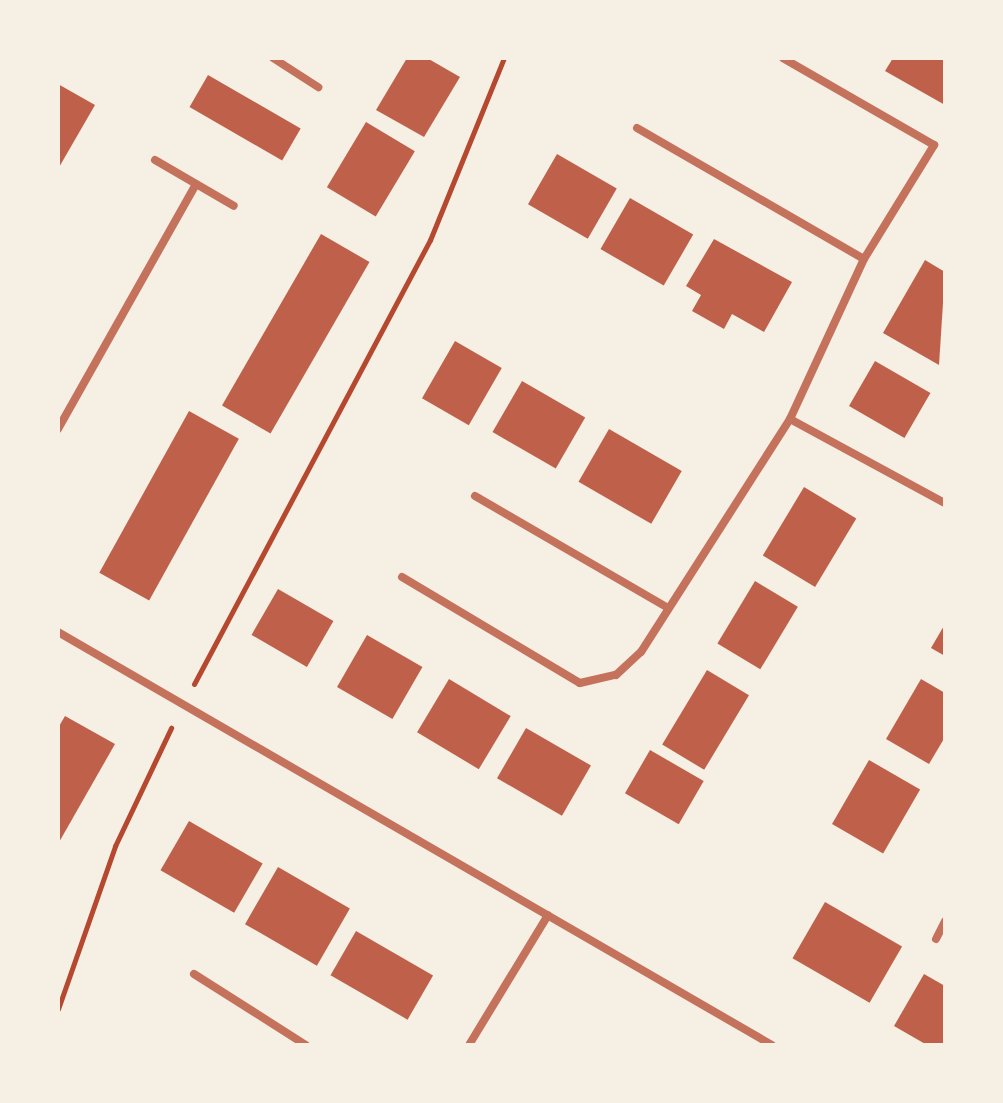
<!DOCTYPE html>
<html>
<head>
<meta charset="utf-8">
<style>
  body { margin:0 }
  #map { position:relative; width:1003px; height:1103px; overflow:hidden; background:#f6efe4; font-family:"Sofia Sans Condensed",sans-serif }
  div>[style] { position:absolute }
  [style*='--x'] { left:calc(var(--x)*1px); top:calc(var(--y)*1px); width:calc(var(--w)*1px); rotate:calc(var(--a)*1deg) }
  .building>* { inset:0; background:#bf614a; transform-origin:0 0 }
  .path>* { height:5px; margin:-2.5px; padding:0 2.5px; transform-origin:2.5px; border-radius:2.5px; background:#b5482f }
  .minor>* { height:8px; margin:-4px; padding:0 4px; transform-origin:4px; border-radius:4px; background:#c5725c }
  span { translate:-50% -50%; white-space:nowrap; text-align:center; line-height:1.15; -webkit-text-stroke:7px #f6efe4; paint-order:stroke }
  .frame { position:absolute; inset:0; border:60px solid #f6efe4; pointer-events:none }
</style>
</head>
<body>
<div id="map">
  <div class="building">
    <div style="clip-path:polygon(407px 58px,427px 58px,460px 77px,424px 137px,376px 110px)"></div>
    <div style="clip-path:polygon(893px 58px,945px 58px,945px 105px,885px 71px)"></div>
    <div style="left:208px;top:75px;width:107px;height:37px;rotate:30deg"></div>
    <div style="clip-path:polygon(58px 84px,95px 105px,58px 169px)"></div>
    <div style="left:366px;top:122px;width:57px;height:76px;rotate:31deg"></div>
    <div style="left:557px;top:154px;width:69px;height:58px;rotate:30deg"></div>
    <div style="left:630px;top:198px;width:73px;height:59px;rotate:30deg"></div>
    <div style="left:321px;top:234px;width:56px;height:198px;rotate:30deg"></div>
    <div style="clip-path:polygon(714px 239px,792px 282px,764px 332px,732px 314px,724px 329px,692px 311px,701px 295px,686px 286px)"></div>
    <div style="clip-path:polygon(925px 260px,945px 272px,939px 365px,883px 333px)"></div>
    <div style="left:455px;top:341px;width:54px;height:66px;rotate:30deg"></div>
    <div style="left:875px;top:361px;width:64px;height:52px;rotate:30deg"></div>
    <div style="left:522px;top:381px;width:73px;height:59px;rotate:30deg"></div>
    <div style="left:189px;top:411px;width:57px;height:185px;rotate:29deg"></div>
    <div style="left:609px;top:429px;width:84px;height:61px;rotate:30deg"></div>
    <div style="left:804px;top:487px;width:61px;height:80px;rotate:31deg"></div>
    <div style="left:755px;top:581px;width:50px;height:73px;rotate:31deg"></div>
    <div style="left:278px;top:589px;width:64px;height:53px;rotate:30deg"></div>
    <div style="clip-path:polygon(945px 624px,945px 656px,931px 648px)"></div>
    <div style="left:367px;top:635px;width:64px;height:60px;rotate:30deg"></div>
    <div style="left:707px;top:670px;width:49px;height:87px;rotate:31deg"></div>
    <div style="left:449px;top:679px;width:72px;height:62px;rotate:31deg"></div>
    <div style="clip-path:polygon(921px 679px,945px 693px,945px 737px,929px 764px,886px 739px)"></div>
    <div style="clip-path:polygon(65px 716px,115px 744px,58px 844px,58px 728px)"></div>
    <div style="left:526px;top:728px;width:75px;height:58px;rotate:30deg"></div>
    <div style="left:650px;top:750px;width:62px;height:50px;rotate:30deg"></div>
    <div style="left:869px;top:760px;width:59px;height:74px;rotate:30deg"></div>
    <div style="left:189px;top:821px;width:85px;height:57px;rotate:30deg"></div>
    <div style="left:278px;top:867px;width:83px;height:66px;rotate:30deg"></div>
    <div style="left:825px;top:902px;width:89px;height:65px;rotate:30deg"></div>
    <div style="left:356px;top:931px;width:89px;height:51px;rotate:30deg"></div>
    <div style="clip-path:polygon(924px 974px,945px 986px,945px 1045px,927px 1045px,894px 1026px)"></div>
  </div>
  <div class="path">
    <div style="--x:194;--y:684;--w:503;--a:-62.01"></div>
    <div style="--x:430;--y:240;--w:196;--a:-67.9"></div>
    <div style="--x:58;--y:1009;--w:173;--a:-70.7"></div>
    <div style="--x:115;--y:846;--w:131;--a:-64.6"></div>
  </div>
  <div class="minor">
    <div style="--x:273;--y:58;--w:54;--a:32.8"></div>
    <div style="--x:637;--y:128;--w:262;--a:30"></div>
    <div style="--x:155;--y:160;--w:91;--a:30.2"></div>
    <div style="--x:790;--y:419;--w:176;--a:28.5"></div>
    <div style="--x:58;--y:429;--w:281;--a:-60.6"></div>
    <div style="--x:475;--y:496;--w:223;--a:30.1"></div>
    <div style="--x:402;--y:577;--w:207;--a:30.8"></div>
    <div style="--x:580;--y:683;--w:37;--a:-13"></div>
    <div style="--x:616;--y:675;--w:34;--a:-43"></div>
    <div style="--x:641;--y:652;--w:277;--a:-57.4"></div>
    <div style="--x:790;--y:419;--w:176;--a:-65.2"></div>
    <div style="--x:864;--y:259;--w:134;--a:-58.4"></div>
    <div style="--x:934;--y:145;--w:174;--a:-150.1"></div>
    <div style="--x:58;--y:632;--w:825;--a:30.05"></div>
    <div style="--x:936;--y:939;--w:20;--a:-63"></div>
    <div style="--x:194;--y:974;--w:133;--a:32.4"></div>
    <div style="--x:469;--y:1045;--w:152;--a:-58.7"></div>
  </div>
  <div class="frame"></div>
</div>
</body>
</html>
